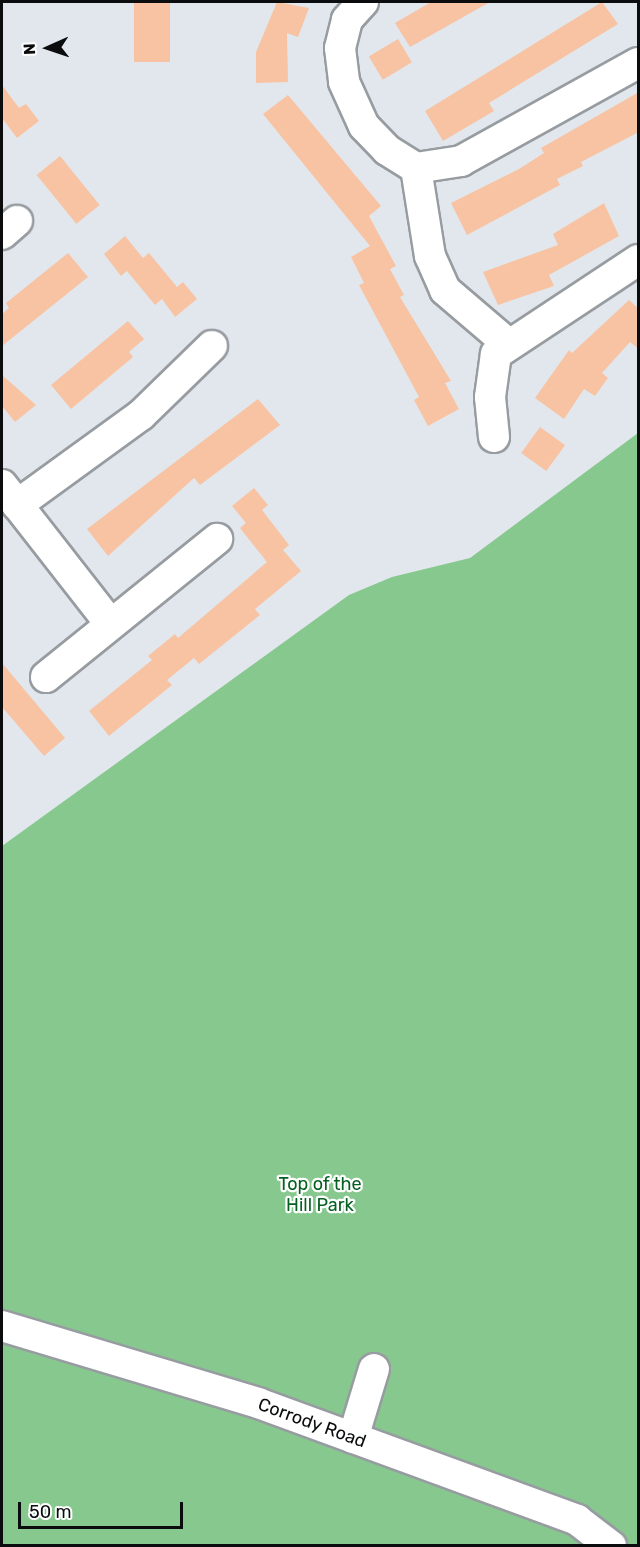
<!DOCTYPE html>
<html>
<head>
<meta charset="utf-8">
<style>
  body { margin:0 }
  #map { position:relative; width:640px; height:1547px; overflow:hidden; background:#e2e7ed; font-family:Rubik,sans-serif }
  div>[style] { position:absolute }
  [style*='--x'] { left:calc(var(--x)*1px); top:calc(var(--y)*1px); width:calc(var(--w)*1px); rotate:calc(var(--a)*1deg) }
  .green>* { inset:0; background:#87c88e }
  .building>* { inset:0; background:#f8c3a2; transform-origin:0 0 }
  .roads { filter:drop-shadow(2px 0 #979ca1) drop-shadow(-2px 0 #979ca1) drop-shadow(0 2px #979ca1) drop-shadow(0 -2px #979ca1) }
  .minor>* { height:30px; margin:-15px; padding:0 15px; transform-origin:15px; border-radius:15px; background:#fff }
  span { translate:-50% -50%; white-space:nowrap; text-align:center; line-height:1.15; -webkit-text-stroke:4.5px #fff; paint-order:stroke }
  .park-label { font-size:18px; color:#045f20 }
  .street-label { font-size:18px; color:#0a0c0e }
  .frame { position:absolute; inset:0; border:3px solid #0a0c0e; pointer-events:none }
  .north { position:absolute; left:18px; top:18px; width:60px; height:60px; -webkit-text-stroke:4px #fff; paint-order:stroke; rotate:267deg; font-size:16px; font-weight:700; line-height:24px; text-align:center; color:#0a0c0e }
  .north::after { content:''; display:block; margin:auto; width:21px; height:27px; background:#0a0c0e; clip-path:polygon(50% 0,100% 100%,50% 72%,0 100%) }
  .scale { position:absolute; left:18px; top:1502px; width:165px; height:27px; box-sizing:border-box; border:3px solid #0a0c0e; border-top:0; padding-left:8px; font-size:18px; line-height:21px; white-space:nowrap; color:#0a0c0e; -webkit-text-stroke:4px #fff; paint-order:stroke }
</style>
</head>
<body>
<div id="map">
  <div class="green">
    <div style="clip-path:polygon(638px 433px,638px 1545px,2px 1545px,2px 846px,349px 595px,392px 577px,470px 558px)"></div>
  </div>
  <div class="building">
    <div style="left:134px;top:2px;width:36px;height:60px"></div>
    <div style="clip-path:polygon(277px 2px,309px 8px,298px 37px,287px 33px,288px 82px,256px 83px,256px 52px)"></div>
    <div style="clip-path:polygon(431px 2px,490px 2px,410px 47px,395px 23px)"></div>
    <div style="clip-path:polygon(602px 2px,618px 24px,489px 103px,494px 111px,443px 141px,425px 111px)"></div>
    <div style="left:398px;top:39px;width:27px;height:34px;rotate:59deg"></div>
    <div style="clip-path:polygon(2px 85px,19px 108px,26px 104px,39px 121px,17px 138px,2px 118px)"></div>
    <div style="clip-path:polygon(639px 92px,639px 132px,581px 162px,583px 166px,557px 179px,560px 185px,467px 235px,451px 203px,519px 169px,544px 153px,541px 148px)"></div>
    <div style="clip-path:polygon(288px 95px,381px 206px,369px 216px,396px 266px,390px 269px,404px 295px,400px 297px,451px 381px,445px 383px,459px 409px,428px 426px,414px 400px,419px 397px,359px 285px,364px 283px,351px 257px,370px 246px,263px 114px)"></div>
    <div style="left:60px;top:156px;width:63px;height:30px;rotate:51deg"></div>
    <div style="clip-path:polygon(604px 203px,619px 236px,549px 275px,554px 286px,498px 305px,483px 272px,558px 245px,553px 234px)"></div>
    <div style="clip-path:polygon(125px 236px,143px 258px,149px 253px,177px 287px,183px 282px,197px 299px,175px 317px,162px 299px,155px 305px,127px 271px,121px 276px,104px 254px)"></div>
    <div style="clip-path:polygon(68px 253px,88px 277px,2px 346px,2px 314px,9px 308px,6px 303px)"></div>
    <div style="clip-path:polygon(629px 300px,639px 309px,639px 349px,630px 342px,602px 373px,608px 378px,595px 396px,584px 389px,564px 419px,535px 398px,569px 350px,572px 353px)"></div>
    <div style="clip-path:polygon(128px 321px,144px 339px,129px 352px,133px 357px,71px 409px,51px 385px)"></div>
    <div style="clip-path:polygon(2px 375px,36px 405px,15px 422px,2px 406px)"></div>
    <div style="clip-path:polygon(258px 399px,280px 425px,200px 485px,194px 478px,108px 556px,87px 529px)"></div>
    <div style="left:540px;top:427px;width:31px;height:32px;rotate:36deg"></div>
    <div style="clip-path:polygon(254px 488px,268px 505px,262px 510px,289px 545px,283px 550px,301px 571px,255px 609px,260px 615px,199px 664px,194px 658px,167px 680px,172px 685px,109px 736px,89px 711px,152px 660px,148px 656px,175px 634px,178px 638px,267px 562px,240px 528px,246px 523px,232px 506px)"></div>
    <div style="clip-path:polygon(2px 663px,65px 738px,44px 756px,2px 707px)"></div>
  </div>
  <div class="roads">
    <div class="minor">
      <div style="--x:363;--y:2;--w:24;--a:132"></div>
      <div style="--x:347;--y:20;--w:29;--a:104"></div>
      <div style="--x:340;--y:48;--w:34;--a:83"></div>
      <div style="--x:344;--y:82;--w:48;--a:65.6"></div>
      <div style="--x:364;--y:126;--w:33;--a:46"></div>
      <div style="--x:387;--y:150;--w:34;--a:32"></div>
      <div style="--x:416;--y:168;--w:46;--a:-8.8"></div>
      <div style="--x:461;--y:161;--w:202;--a:-29"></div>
      <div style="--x:416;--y:168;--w:89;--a:81"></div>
      <div style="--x:430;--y:256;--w:37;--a:66"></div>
      <div style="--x:445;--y:290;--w:82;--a:40.5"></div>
      <div style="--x:2;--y:234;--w:20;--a:-41"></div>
      <div style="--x:494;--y:437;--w:40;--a:-95.7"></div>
      <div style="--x:490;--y:397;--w:43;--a:-82.1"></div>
      <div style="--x:496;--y:354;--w:170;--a:-33.5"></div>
      <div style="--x:2;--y:485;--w:175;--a:52"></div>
      <div style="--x:17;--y:505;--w:153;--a:-36"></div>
      <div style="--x:141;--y:415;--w:99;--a:-44.2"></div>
      <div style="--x:46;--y:677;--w:220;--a:-38.9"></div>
      <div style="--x:2;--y:1326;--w:267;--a:16.7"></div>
      <div style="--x:258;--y:1403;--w:340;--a:20.1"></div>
      <div style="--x:577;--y:1520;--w:43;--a:37.4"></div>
      <div style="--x:353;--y:1438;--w:72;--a:-73.1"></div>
    </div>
  </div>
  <div class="park-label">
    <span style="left:320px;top:1195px">Top of the<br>Hill Park</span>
  </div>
  <div class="street-label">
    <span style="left:312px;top:1423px;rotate:20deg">Corrody Road</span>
  </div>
  <div class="frame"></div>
  <div class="north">N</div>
  <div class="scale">50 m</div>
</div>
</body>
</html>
